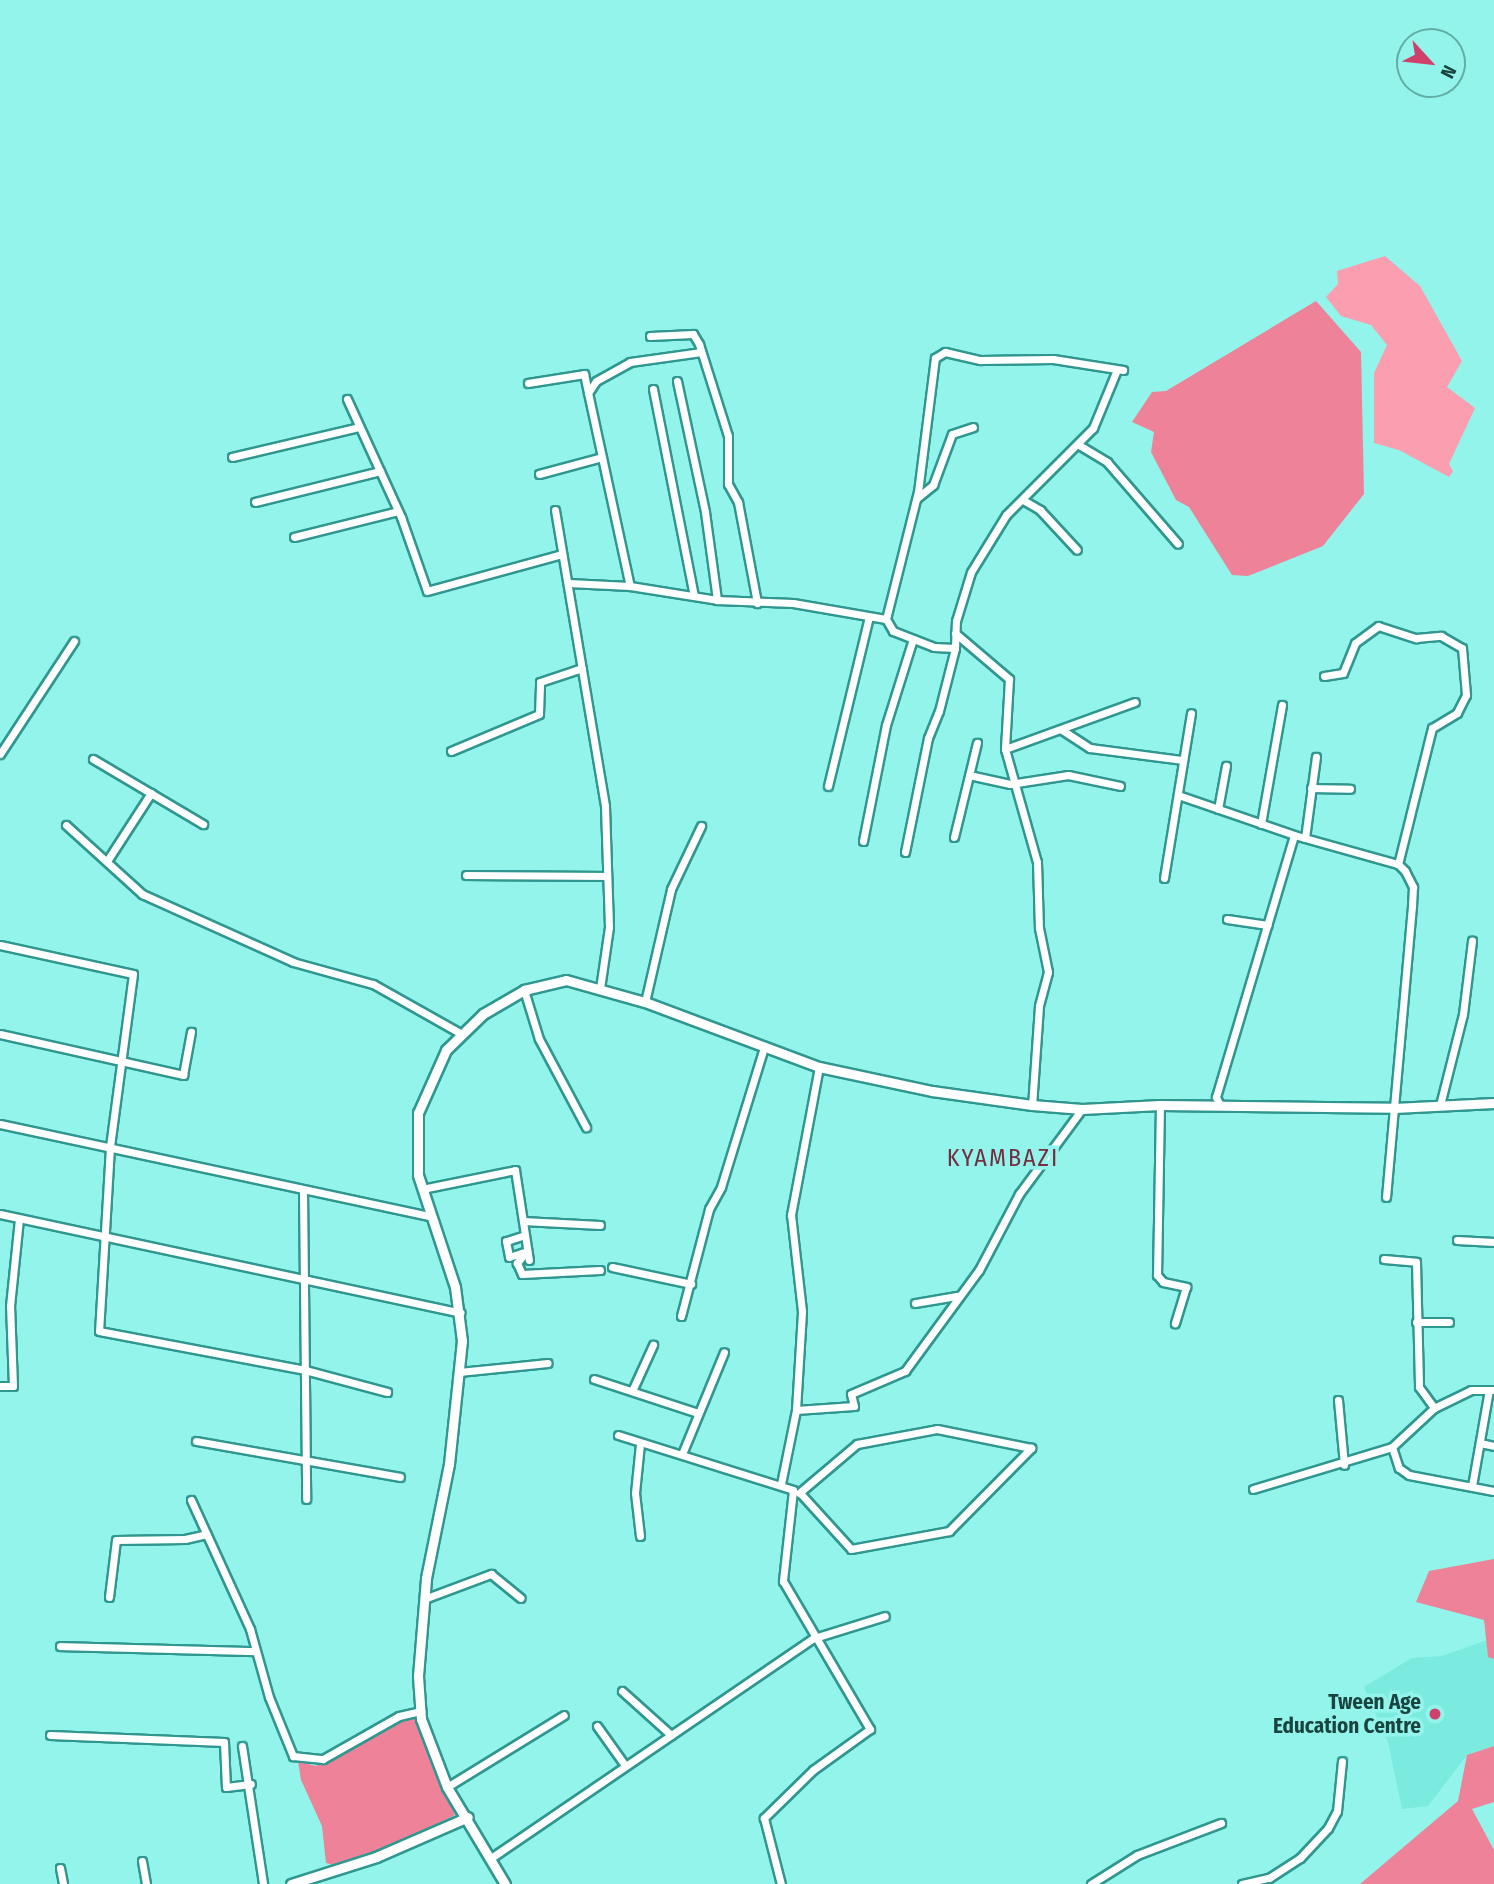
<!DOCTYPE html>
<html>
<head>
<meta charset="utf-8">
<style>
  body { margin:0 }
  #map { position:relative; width:1494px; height:1884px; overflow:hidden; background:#92f4ea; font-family:"Fira Sans Condensed",sans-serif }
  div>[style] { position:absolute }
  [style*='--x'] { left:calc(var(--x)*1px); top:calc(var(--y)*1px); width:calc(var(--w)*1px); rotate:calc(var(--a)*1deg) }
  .built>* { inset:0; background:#7beadf }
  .green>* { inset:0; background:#fb9eb0 }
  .forest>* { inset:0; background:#ed8299 }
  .roads { filter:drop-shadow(2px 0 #2f978f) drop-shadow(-2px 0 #2f978f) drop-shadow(0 2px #2f978f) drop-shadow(0 -2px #2f978f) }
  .minor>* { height:7px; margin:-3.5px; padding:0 3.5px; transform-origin:3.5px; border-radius:3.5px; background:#fff }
  .tertiary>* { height:9px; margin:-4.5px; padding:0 4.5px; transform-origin:4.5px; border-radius:4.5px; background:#fff }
  .dots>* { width:19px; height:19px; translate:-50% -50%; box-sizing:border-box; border:4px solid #92f4ea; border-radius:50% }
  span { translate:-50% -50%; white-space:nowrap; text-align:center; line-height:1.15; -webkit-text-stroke:7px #92f4ea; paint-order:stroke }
  .poi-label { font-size:21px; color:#1a4440; font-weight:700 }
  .right { translate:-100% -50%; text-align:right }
  .quarter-label { font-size:24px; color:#742e40; letter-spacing:2px }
  .north { position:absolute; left:1396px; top:28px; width:70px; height:70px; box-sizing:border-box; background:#92f4ea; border:2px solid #62aea6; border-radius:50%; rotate:117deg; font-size:19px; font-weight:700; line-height:28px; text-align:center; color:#1a4440 }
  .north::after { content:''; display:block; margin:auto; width:24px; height:32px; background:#cf416a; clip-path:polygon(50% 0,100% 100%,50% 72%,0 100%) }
</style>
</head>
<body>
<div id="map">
  <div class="built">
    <div style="clip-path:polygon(1487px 1640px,1488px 1656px,1494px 1659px,1494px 1746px,1467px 1755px,1428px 1806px,1402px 1809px,1388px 1742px,1364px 1687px,1412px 1658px,1442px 1656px)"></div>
  </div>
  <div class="green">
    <div style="clip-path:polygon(1385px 256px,1420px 286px,1462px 361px,1447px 387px,1475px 408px,1449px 464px,1453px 471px,1449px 477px,1399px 450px,1374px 443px,1374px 373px,1387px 345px,1371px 325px,1341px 316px,1326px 297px,1338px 284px,1337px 271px)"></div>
  </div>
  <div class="forest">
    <div style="clip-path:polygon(1316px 301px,1361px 352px,1364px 494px,1323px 546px,1248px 576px,1232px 575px,1189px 507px,1176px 500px,1151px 452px,1154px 432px,1132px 422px,1152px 392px,1166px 391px)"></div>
    <div style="clip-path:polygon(1494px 1559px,1494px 1659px,1488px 1657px,1484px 1620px,1416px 1602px,1429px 1571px)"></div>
    <div style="clip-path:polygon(408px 1716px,415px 1718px,455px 1815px,379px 1853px,333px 1865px,326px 1863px,322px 1826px,301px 1780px,298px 1761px,316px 1766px)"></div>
    <div style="clip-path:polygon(1494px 1746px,1494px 1802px,1472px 1809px,1494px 1850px,1494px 1884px,1360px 1884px,1458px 1801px,1467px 1755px)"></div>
  </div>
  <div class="roads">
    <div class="minor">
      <div style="--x:650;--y:336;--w:43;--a:-2.7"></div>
      <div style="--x:693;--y:334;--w:12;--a:59"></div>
      <div style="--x:699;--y:344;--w:96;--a:72.5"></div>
      <div style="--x:728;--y:436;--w:48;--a:90"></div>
      <div style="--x:728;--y:484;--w:21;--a:61"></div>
      <div style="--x:738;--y:502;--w:103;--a:79.3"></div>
      <div style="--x:677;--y:381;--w:134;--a:77.9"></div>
      <div style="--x:705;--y:512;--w:89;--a:82.2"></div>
      <div style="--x:528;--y:383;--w:57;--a:-9.1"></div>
      <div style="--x:584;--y:374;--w:217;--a:77.8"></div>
      <div style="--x:653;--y:389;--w:211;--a:78.8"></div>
      <div style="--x:588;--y:393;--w:14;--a:-56"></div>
      <div style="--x:596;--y:381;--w:39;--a:-29"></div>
      <div style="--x:630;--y:362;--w:72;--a:-8"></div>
      <div style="--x:347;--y:399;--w:130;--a:65.4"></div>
      <div style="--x:401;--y:517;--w:78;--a:70.6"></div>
      <div style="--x:427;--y:591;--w:137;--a:-15.3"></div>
      <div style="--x:1079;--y:445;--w:33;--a:31"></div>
      <div style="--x:1107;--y:462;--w:108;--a:49.1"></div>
      <div style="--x:232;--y:457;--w:130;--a:-13.3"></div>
      <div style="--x:539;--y:474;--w:65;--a:-15.1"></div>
      <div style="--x:917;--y:498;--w:21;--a:-39"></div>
      <div style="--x:933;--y:485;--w:54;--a:-69.6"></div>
      <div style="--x:952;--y:434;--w:22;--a:-18"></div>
      <div style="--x:1023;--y:500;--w:20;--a:30"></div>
      <div style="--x:1040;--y:510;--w:54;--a:47.2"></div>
      <div style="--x:255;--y:502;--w:129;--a:-13.9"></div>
      <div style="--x:555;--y:510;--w:300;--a:80.4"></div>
      <div style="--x:605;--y:806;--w:121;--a:88.1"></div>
      <div style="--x:609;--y:927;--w:63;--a:98.3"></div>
      <div style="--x:294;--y:537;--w:107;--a:-14"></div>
      <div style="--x:568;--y:583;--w:62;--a:2.8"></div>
      <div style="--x:630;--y:586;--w:88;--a:9.1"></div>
      <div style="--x:717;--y:600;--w:76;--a:2.3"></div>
      <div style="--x:793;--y:603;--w:94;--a:9.8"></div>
      <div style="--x:955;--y:633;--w:71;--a:40.4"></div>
      <div style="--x:1009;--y:679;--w:70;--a:93.3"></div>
      <div style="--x:1005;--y:749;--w:117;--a:74.2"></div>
      <div style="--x:1037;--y:862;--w:66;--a:88.3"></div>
      <div style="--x:1039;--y:928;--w:45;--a:78.4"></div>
      <div style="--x:1048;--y:972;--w:35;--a:105"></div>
      <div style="--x:1039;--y:1006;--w:99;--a:94"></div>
      <div style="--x:955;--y:648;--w:21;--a:-177"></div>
      <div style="--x:934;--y:647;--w:44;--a:-158.7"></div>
      <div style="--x:893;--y:631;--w:14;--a:-120"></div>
      <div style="--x:886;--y:619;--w:131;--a:-75.9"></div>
      <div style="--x:918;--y:492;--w:135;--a:-82.8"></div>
      <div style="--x:935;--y:358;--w:12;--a:-31"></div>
      <div style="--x:945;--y:352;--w:36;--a:13"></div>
      <div style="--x:980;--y:360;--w:73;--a:-0.8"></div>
      <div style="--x:1053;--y:359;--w:71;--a:8.9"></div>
      <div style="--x:1324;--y:676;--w:19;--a:-9"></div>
      <div style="--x:1343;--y:673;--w:32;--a:-68"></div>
      <div style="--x:1355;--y:643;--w:29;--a:-36"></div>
      <div style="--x:1378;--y:626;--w:40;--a:18"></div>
      <div style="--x:1416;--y:638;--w:25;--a:-5"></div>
      <div style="--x:1441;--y:636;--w:24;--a:30"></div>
      <div style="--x:1462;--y:648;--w:47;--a:85.1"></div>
      <div style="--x:1466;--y:695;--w:20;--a:117"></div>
      <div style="--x:1457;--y:713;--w:29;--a:149"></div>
      <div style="--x:1432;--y:728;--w:140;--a:104"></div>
      <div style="--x:1062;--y:730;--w:33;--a:33"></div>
      <div style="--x:1090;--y:748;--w:94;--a:7.4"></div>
      <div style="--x:1005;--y:749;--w:138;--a:-19.9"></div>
      <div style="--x:451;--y:751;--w:95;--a:-22.8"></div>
      <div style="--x:539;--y:714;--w:32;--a:-88"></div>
      <div style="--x:540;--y:682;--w:44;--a:-18.4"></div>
      <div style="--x:0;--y:754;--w:135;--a:-56.8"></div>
      <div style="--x:93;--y:759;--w:128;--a:30.6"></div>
      <div style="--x:969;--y:775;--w:42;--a:12.4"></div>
      <div style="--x:1010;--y:784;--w:59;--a:-8.8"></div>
      <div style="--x:1068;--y:775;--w:53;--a:11.9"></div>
      <div style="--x:828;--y:786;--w:174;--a:-76.4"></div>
      <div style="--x:1311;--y:788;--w:39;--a:1"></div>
      <div style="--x:1178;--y:795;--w:123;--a:19"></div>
      <div style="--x:1294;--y:835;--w:108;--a:15.6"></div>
      <div style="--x:1398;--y:864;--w:10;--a:45"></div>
      <div style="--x:1405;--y:871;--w:18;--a:63"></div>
      <div style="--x:1413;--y:887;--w:19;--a:93"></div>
      <div style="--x:1412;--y:906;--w:292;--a:95.1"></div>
      <div style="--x:1218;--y:809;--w:44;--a:-79.5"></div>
      <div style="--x:1261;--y:824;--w:121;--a:-80"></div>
      <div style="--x:66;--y:825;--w:103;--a:42.2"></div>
      <div style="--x:142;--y:894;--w:166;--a:24.2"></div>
      <div style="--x:293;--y:962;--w:83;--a:15.4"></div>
      <div style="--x:373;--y:984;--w:100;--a:29.4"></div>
      <div style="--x:954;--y:837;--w:97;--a:-76.3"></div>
      <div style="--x:1305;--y:838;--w:82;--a:-82.3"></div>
      <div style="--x:863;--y:841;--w:118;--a:-78.8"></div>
      <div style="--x:886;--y:725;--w:90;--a:-72.6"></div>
      <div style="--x:905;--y:852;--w:116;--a:-78.6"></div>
      <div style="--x:928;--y:738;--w:29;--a:-68"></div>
      <div style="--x:939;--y:711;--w:65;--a:-75.7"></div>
      <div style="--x:955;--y:648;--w:27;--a:-88"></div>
      <div style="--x:956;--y:621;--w:51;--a:-73"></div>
      <div style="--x:971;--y:572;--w:67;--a:-58.4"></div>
      <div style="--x:1006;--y:515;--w:123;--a:-45"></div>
      <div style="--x:1093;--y:428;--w:61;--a:-67.7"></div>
      <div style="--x:107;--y:861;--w:81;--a:-57.1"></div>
      <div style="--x:466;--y:875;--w:141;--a:0.4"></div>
      <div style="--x:1164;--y:878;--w:167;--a:-80.7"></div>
      <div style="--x:1227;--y:919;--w:41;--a:8.3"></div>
      <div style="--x:0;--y:945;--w:136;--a:12.3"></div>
      <div style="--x:133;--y:974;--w:175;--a:97.6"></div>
      <div style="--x:110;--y:1147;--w:184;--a:93.4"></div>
      <div style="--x:99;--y:1331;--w:210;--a:10.7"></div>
      <div style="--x:305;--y:1370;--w:85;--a:15"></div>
      <div style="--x:524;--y:990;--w:51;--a:73"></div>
      <div style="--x:539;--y:1039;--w:100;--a:61.9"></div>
      <div style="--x:645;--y:1002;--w:116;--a:-77"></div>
      <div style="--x:671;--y:889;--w:70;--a:-64.5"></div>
      <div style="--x:0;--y:1034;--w:188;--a:12.6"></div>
      <div style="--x:183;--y:1075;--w:44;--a:-79.5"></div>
      <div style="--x:1160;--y:1105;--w:170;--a:91"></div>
      <div style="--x:1157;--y:1275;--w:9;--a:49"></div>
      <div style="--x:1163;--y:1282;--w:24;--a:12"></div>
      <div style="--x:1186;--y:1287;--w:38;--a:107"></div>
      <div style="--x:1220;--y:1105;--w:9;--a:-117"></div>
      <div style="--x:1216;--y:1097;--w:273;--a:-73.4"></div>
      <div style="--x:1440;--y:1105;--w:94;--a:-75.8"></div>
      <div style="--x:1463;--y:1014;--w:74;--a:-83"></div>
      <div style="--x:0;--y:1124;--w:440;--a:12.1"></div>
      <div style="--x:422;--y:1189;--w:95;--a:-11.5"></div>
      <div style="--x:515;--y:1170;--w:91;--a:81.2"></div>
      <div style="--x:303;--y:1190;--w:309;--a:89.4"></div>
      <div style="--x:0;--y:1214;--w:471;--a:12.1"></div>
      <div style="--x:523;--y:1221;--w:77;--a:3"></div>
      <div style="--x:525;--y:1235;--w:20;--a:162"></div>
      <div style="--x:506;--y:1241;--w:16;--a:79"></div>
      <div style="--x:509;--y:1257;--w:19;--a:-18"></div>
      <div style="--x:527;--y:1251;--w:16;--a:130"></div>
      <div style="--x:517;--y:1263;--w:12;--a:66"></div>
      <div style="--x:522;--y:1274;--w:78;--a:-2.9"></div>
      <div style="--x:1457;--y:1240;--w:37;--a:3"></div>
      <div style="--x:1384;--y:1259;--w:32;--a:5"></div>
      <div style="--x:1416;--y:1262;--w:125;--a:88.6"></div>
      <div style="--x:1419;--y:1387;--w:26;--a:54"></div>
      <div style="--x:612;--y:1267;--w:81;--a:12.1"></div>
      <div style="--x:915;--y:1303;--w:43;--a:-9.5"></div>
      <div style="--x:681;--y:1316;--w:111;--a:-75.3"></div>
      <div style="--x:709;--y:1209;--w:25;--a:-61"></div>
      <div style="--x:721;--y:1187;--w:146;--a:-72.9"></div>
      <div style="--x:1416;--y:1322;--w:33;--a:0"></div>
      <div style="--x:459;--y:1372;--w:89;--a:-5.8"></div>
      <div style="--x:594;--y:1379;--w:109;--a:18.1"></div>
      <div style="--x:0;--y:1386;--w:13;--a:0"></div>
      <div style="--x:13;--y:1386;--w:80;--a:-92.1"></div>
      <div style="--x:10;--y:1306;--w:87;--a:-84.1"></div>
      <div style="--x:632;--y:1391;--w:51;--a:-65.5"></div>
      <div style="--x:1338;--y:1400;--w:65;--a:84.7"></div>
      <div style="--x:796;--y:1410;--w:58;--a:-3.9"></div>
      <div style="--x:854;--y:1406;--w:12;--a:-104"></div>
      <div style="--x:851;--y:1394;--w:59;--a:-23.1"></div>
      <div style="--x:905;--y:1371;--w:125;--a:-53.8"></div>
      <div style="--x:979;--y:1270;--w:86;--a:-62.2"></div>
      <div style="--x:1019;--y:1194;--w:106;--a:-53.5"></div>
      <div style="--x:618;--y:1435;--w:183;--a:17.4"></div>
      <div style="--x:793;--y:1490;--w:92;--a:96.3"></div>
      <div style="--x:783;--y:1581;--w:172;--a:59.6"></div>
      <div style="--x:870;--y:1729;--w:70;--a:144.3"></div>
      <div style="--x:813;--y:1770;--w:69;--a:135.6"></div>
      <div style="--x:764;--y:1818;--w:68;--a:75.6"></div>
      <div style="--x:196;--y:1441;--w:207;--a:10"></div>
      <div style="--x:1480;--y:1443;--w:14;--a:12"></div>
      <div style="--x:1392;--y:1447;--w:22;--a:72"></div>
      <div style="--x:1399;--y:1468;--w:12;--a:35"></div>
      <div style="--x:1409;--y:1475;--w:86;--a:10.7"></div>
      <div style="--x:682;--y:1454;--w:110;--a:-67.6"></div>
      <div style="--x:781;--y:1484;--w:76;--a:-78.5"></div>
      <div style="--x:796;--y:1410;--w:99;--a:-86.5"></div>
      <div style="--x:802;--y:1311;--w:97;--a:-96.5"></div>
      <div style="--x:791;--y:1215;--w:151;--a:-79.3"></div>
      <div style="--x:1472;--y:1486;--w:97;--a:-80"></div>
      <div style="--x:1253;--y:1489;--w:145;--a:-16.8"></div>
      <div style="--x:1392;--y:1447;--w:57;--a:-42.9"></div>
      <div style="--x:1434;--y:1408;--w:41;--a:-25.9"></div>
      <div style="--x:1471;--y:1390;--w:23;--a:0"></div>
      <div style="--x:799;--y:1493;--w:76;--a:-40.2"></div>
      <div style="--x:857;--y:1444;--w:81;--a:-10.6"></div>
      <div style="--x:937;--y:1429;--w:96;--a:11.4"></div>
      <div style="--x:801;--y:1494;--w:74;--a:47.7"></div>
      <div style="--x:851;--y:1549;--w:100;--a:-10.4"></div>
      <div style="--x:949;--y:1531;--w:117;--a:-45.3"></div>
      <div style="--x:191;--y:1500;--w:142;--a:65.4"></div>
      <div style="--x:250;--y:1629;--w:71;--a:74.4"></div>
      <div style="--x:269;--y:1697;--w:64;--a:67.9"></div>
      <div style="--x:293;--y:1756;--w:30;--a:6"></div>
      <div style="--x:323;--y:1759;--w:87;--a:-29.5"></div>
      <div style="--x:399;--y:1716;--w:23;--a:-13"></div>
      <div style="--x:640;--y:1536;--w:43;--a:-96.6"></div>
      <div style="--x:635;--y:1493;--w:49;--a:-84.2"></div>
      <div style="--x:109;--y:1597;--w:57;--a:-83"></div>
      <div style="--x:116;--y:1540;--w:69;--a:-0.8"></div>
      <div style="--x:185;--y:1539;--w:22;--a:-13"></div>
      <div style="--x:424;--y:1599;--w:72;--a:-20.5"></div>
      <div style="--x:491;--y:1574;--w:38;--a:39"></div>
      <div style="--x:60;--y:1646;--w:194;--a:1.5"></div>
      <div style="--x:622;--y:1691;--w:66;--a:41.9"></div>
      <div style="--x:597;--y:1726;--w:47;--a:54.6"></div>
      <div style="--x:50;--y:1735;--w:174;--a:2.3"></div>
      <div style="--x:224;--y:1742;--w:45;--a:87.5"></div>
      <div style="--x:226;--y:1787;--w:25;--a:-7"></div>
      <div style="--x:242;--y:1746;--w:140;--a:81.3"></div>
      <div style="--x:447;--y:1787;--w:137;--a:-31.6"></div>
      <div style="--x:491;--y:1858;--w:391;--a:-34.3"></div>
      <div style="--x:814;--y:1638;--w:74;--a:-17.2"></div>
      <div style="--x:142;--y:1861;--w:23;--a:80"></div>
      <div style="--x:60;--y:1868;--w:16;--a:79"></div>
      <div style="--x:1091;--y:1884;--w:54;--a:-32.2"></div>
      <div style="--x:1137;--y:1855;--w:90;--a:-20.9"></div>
      <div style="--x:1242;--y:1884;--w:28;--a:-13"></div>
      <div style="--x:1269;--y:1878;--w:37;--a:-33"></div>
      <div style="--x:1300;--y:1858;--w:41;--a:-47"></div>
      <div style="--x:1328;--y:1828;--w:19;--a:-62"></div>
      <div style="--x:1337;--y:1811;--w:50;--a:-84.3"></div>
    </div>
    <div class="tertiary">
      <div style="--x:291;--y:1884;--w:89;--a:-17.6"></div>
      <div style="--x:376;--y:1857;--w:100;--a:-23.5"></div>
      <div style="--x:505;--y:1884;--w:113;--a:-120.9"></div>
      <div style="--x:447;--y:1787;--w:73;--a:-110.9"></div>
      <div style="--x:421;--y:1719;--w:43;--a:-94"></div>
      <div style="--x:418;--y:1676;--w:98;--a:-85.3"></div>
      <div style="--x:426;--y:1578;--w:116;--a:-78.6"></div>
      <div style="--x:449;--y:1464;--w:124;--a:-84"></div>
      <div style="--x:462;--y:1341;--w:54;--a:-97.4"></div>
      <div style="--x:455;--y:1287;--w:118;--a:-108.3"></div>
      <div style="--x:418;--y:1175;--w:62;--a:-90"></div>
      <div style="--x:418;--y:1113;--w:69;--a:-66"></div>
      <div style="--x:446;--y:1050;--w:52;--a:-44.2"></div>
      <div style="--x:483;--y:1014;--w:48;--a:-30.3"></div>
      <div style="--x:524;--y:990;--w:43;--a:-13.4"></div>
      <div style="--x:566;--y:980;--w:82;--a:15.6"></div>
      <div style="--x:645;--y:1002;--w:186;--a:20.5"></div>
      <div style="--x:819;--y:1067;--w:116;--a:12"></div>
      <div style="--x:932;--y:1091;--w:101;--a:8"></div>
      <div style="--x:1032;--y:1105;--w:50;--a:4.6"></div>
      <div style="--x:1082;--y:1109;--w:78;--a:-2.9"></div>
      <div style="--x:1160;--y:1105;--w:234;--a:0.7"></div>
      <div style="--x:1394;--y:1108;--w:100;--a:-2.9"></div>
    </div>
  </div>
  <div class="dots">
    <div style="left:1435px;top:1714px;background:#cf416a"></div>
  </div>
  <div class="poi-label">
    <span class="right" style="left:1421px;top:1714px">Tween Age<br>Education Centre</span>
  </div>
  <div class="quarter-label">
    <span style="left:1003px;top:1159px">KYAMBAZI</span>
  </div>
  <div class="north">N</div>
</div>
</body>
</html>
